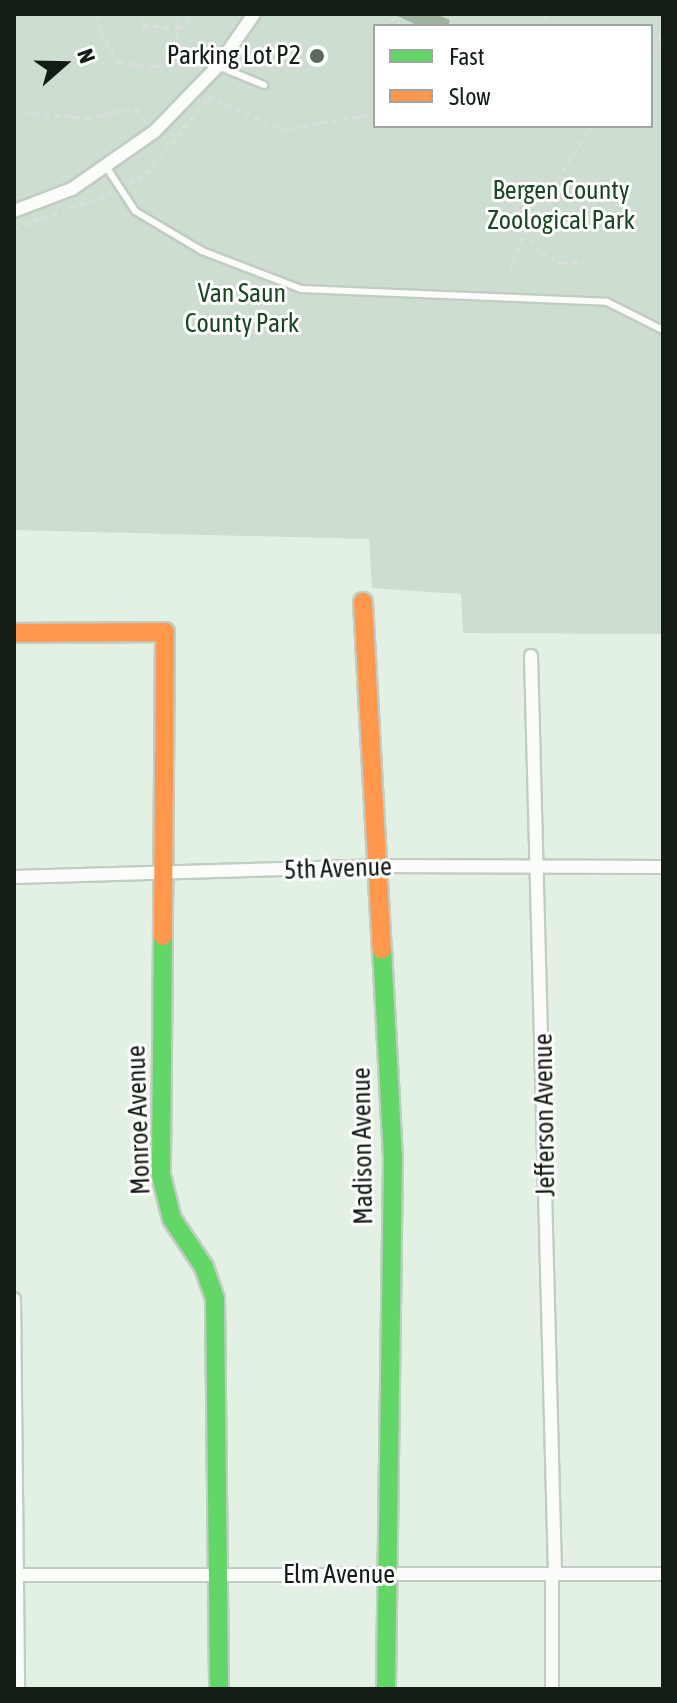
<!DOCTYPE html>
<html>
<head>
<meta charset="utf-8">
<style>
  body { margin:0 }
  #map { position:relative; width:677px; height:1703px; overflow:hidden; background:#e3f0e4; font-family:"Asap Condensed",sans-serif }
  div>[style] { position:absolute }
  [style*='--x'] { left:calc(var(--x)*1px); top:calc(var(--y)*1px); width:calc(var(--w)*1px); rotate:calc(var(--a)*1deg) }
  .green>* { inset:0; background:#cdddcf }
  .water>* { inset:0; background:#9eb4a0 }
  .path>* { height:3px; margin-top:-1.5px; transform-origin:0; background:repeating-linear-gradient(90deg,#dadedb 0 6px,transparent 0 10px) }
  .roads { filter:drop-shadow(2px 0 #c1ccc2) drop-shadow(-2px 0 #c1ccc2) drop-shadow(0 2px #c1ccc2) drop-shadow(0 -2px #c1ccc2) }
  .lane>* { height:6px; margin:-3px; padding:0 3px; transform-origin:3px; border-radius:3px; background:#fbfdfb }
  .street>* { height:12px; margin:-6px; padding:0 6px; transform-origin:6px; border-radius:6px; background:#fbfdfb }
  .fast>* { height:18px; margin:-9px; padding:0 9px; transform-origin:9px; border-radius:9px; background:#63d668 }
  .slow>* { height:18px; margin:-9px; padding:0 9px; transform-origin:9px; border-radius:9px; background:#ff974d }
  .dots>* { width:22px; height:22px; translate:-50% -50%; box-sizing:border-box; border:4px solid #fff; border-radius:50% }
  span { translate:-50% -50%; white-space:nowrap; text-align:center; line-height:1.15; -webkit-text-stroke:6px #fff; paint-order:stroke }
  .poi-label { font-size:26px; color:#141d15 }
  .right { translate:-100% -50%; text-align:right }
  .park-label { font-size:26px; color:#1b4724 }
  .street-label { font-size:26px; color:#141d15 }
  .frame { position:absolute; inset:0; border:16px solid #141d15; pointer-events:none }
  .legend { position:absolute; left:373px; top:24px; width:280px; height:104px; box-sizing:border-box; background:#fff; border:2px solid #a1a5a1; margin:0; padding:10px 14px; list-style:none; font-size:24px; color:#141d15 }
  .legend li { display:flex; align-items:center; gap:16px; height:40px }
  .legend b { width:40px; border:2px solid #a1a5a1 }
  .north { position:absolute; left:24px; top:24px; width:80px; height:80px; -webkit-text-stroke:6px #fff; paint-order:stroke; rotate:70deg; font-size:22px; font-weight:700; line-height:32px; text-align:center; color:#141d15 }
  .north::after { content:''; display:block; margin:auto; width:28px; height:36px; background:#141d15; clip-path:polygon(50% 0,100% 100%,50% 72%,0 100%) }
</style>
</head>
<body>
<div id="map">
  <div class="green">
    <div style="clip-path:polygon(evenodd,14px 14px,663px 14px,663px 634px,463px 633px,461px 594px,372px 588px,369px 539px,14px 530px,14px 14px,375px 26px,651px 26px,651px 126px,375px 126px,375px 26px)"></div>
  </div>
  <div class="water">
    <div style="clip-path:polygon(393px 14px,436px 14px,450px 20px,448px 26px,419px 26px)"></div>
  </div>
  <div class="path">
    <div style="--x:98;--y:14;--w:19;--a:84"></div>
    <div style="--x:100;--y:33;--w:34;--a:58"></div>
    <div style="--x:118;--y:62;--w:36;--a:8"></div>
    <div style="--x:154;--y:67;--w:23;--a:-23"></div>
    <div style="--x:175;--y:58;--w:44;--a:-84.8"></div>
    <div style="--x:380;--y:14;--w:29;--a:25"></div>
    <div style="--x:143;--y:25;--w:36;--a:6"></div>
    <div style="--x:179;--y:29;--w:16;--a:-52"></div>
    <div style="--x:538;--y:26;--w:15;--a:-53"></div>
    <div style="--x:143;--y:29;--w:15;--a:-86"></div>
    <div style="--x:651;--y:59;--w:32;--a:-68"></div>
    <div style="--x:663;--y:29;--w:15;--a:-94"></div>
    <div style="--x:208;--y:97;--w:82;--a:23.7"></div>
    <div style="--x:283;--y:130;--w:94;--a:-10.5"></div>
    <div style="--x:14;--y:111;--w:72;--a:5.6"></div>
    <div style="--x:86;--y:118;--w:50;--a:-11.5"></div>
    <div style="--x:135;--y:108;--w:18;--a:47"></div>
    <div style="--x:129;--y:183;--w:19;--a:-28"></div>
    <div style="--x:146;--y:174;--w:101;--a:-50.6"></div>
    <div style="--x:14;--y:228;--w:104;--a:-19.7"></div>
    <div style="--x:525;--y:230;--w:27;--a:54"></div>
    <div style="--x:541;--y:252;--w:24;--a:28"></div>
    <div style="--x:562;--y:263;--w:22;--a:-5"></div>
    <div style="--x:510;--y:271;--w:44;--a:-69.9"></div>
    <div style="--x:525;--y:230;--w:123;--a:-57.6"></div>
  </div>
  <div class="roads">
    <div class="lane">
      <div style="--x:218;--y:66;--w:50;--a:22.4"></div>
      <div style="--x:107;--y:168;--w:51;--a:56.9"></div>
      <div style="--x:135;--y:211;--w:78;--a:30.8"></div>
      <div style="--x:202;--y:251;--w:106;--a:21"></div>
      <div style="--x:301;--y:289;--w:306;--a:2.4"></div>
      <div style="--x:607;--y:302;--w:63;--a:26.6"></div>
    </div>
    <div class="street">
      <div style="--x:14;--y:211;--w:62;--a:-20.8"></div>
      <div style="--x:72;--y:189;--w:101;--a:-34.9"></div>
      <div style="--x:155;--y:131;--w:91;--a:-45.9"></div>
      <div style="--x:218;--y:66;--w:63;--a:-55.3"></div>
      <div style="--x:531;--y:656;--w:918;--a:88.5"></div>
      <div style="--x:14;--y:877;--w:362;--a:-1.7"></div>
      <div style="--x:376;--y:866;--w:287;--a:0.2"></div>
      <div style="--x:14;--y:1299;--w:390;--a:89.4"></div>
      <div style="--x:552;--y:1574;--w:115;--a:90"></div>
      <div style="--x:14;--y:1575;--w:649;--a:-0.09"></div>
    </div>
    <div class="fast">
      <div style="--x:163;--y:936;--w:239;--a:90.5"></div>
      <div style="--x:161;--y:1175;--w:45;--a:76"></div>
      <div style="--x:172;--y:1219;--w:58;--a:56.3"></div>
      <div style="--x:204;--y:1267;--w:34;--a:71"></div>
      <div style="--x:215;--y:1299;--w:390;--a:89.4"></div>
      <div style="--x:382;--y:949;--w:209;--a:87"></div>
      <div style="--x:393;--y:1158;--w:531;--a:90.76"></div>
    </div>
    <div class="slow">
      <div style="--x:363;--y:602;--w:348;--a:86.9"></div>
      <div style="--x:14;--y:633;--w:151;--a:-0.4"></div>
      <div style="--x:165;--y:632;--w:304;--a:90.4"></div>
    </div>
  </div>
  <div class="dots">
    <div style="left:317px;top:56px;background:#5c675d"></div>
  </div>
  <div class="poi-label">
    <span class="right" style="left:301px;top:56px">Parking Lot P2</span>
  </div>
  <div class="park-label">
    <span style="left:561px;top:206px">Bergen County<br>Zoological Park</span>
    <span style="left:242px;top:309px">Van Saun<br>County Park</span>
  </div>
  <div class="street-label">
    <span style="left:338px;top:869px;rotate:-2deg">5th Avenue</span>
    <span style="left:545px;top:1115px;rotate:-91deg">Jefferson Avenue</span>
    <span style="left:139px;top:1120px;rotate:-92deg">Monroe Avenue</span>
    <span style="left:363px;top:1146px;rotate:-91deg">Madison Avenue</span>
    <span style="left:339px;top:1575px">Elm Avenue</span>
  </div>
  <div class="frame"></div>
  <ul class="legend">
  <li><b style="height:10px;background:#63d668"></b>Fast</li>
  <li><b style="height:10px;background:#ff974d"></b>Slow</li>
  </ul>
  <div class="north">N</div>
</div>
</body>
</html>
